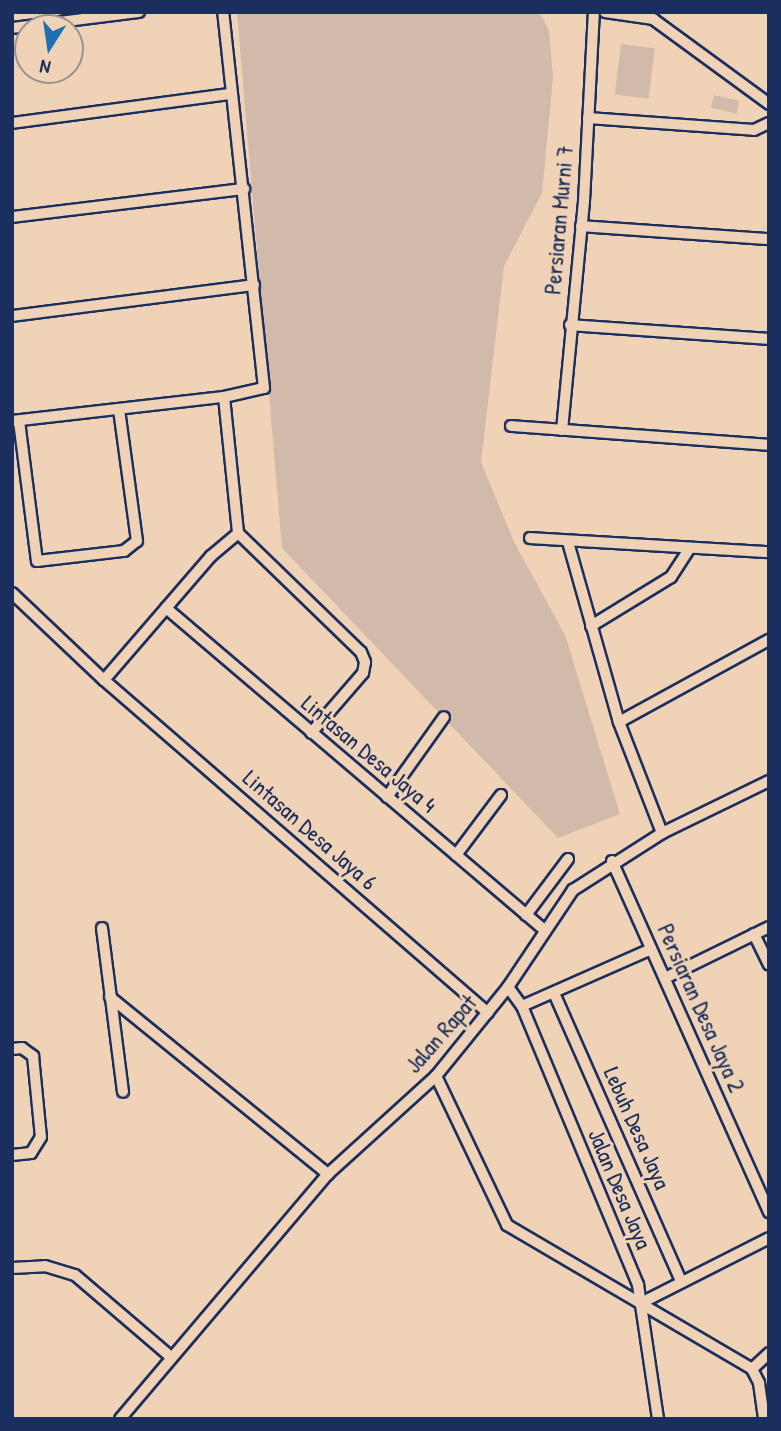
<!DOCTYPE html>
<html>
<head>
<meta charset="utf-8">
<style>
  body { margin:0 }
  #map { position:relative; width:781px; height:1431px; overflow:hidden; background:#f0d2b6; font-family:"Patrick Hand",sans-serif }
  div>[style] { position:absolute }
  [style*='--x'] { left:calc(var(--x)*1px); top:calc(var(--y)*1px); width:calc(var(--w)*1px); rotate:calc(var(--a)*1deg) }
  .green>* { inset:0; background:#d1baa9; transform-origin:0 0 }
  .roads { filter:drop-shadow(2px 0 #1b2f5e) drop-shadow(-2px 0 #1b2f5e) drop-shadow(0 2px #1b2f5e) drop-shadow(0 -2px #1b2f5e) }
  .minor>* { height:10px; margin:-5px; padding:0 5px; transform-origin:5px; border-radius:5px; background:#f0d2b6 }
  span { translate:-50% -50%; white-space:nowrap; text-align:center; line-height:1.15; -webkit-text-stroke:6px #f0d2b6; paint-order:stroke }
  .street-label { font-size:23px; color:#1b2f5e }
  .frame { position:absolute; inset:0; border:14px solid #1b2f5e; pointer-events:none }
  .north { position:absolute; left:14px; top:14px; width:70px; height:70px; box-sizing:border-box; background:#f0d2b6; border:2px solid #9b9193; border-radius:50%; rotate:192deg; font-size:19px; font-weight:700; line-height:28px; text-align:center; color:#1b2f5e }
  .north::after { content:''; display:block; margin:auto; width:24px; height:32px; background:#1f6fb2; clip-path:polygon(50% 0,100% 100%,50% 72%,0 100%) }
</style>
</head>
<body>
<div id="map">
  <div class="green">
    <div style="clip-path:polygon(237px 12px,539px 12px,549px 30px,553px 77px,542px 193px,504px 266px,481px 462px,514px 542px,565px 635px,620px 814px,558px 838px,282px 548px)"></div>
    <div style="left:621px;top:44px;width:34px;height:51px;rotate:7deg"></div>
    <div style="left:714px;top:95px;width:26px;height:13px;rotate:13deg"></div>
  </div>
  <div class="roads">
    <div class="minor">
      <div style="--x:605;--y:12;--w:49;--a:8.3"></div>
      <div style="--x:653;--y:19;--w:144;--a:36.2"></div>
      <div style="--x:12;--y:28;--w:128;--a:-7.2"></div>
      <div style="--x:588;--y:118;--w:166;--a:4.1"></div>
      <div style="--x:754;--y:130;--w:17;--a:-25"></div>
      <div style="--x:12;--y:123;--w:220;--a:-7.6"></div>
      <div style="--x:12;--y:217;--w:234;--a:-6.9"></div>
      <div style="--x:581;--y:226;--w:188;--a:4"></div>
      <div style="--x:12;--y:316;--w:244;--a:-7.3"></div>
      <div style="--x:570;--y:325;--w:199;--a:4"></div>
      <div style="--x:224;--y:397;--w:137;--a:84.1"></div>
      <div style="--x:12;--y:421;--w:213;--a:-6.5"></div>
      <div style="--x:224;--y:397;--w:41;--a:-12.7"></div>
      <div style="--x:264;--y:388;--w:378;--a:-96.2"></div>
      <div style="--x:19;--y:421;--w:141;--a:82.7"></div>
      <div style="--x:37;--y:561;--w:88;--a:-6.6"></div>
      <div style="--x:124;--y:551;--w:16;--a:-38"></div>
      <div style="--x:137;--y:541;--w:133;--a:-97.8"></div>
      <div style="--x:511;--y:426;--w:259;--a:4.2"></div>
      <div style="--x:562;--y:430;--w:230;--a:-84.5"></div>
      <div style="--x:584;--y:201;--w:189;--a:-87"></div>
      <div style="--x:238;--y:533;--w:171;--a:44.1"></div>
      <div style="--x:361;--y:652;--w:11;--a:68"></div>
      <div style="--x:365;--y:662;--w:11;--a:100"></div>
      <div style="--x:363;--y:673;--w:79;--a:130.9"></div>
      <div style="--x:530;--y:538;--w:239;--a:3.4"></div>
      <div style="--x:568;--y:542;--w:187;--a:74.2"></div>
      <div style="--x:619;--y:722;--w:119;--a:68.8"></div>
      <div style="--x:12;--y:593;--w:127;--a:43.4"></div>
      <div style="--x:104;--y:680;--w:508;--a:40.93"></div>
      <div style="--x:166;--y:608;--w:498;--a:40.4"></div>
      <div style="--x:591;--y:626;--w:94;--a:-31.5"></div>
      <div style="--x:671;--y:577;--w:35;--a:-57"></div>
      <div style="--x:104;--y:680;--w:164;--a:-49.2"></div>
      <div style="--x:211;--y:556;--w:35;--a:-40"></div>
      <div style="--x:619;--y:722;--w:171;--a:-28.7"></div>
      <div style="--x:387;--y:797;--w:98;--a:-54.5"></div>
      <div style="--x:456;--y:855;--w:75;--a:-53.1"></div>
      <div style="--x:612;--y:861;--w:385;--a:65.9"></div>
      <div style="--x:526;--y:915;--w:70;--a:-53.1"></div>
      <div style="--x:102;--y:928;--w:165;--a:82.7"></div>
      <div style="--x:754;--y:934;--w:34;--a:64"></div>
      <div style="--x:665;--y:978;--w:116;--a:-26.1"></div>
      <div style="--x:508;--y:987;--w:24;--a:54"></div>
      <div style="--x:522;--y:1006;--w:302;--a:67.4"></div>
      <div style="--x:638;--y:1285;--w:135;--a:81.5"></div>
      <div style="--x:554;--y:993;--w:315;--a:66.2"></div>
      <div style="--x:110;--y:997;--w:281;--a:39.1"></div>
      <div style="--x:522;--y:1006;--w:141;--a:-23.8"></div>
      <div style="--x:12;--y:1049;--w:10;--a:-6"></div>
      <div style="--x:22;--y:1048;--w:14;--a:36"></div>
      <div style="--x:33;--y:1056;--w:81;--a:84.4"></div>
      <div style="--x:41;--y:1137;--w:19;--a:122"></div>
      <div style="--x:31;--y:1153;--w:19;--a:174"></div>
      <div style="--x:436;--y:1076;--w:165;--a:64.5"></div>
      <div style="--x:507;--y:1225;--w:284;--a:30.4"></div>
      <div style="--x:752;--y:1369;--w:16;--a:63"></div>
      <div style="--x:759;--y:1383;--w:36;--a:82"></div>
      <div style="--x:12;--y:1268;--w:33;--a:-3"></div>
      <div style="--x:45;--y:1266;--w:31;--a:17"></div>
      <div style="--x:75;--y:1275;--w:126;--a:40.5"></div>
      <div style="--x:643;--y:1302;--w:141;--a:-26.9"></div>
      <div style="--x:752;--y:1369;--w:23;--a:-43"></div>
      <div style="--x:120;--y:1419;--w:321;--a:-49.7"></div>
      <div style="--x:328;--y:1174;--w:146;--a:-42.2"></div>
      <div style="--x:436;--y:1076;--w:114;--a:-51"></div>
      <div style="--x:508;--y:987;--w:117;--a:-56.2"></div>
      <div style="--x:573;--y:890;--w:106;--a:-32.6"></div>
      <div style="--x:662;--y:833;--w:119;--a:-25.9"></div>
    </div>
  </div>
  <div class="street-label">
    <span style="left:559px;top:220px;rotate:-85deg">Persiaran Murni 7</span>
    <span style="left:369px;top:754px;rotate:40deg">Lintasan Desa Jaya 4</span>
    <span style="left:310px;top:830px;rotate:41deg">Lintasan Desa Jaya 6</span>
    <span style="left:701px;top:1008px;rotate:66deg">Persiaran Desa Jaya 2</span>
    <span style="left:441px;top:1034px;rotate:-49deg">Jalan Rapat</span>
    <span style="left:637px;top:1128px;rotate:66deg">Lebuh Desa Jaya</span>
    <span style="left:620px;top:1189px;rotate:67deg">Jalan Desa Jaya</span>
  </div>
  <div class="frame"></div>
  <div class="north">N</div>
</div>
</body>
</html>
